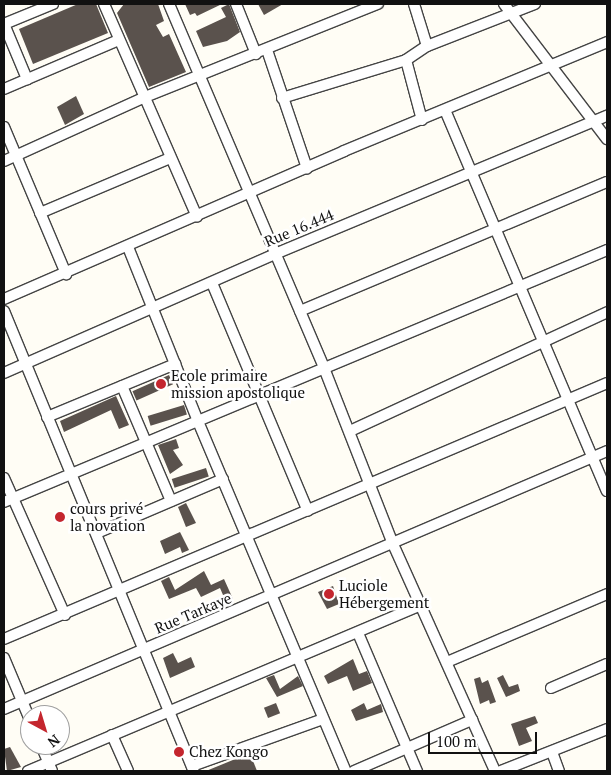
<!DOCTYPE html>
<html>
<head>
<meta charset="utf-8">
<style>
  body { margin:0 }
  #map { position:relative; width:611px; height:775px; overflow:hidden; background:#fffdf5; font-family:"PT Serif",serif }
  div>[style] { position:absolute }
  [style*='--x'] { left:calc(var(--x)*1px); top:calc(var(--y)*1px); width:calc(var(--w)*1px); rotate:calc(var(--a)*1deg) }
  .building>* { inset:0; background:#5a524d; transform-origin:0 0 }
  .roads { filter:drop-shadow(1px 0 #444) drop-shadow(-1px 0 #444) drop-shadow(0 1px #444) drop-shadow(0 -1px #444) }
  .minor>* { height:10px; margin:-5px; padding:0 5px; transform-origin:5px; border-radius:5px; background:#fff }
  .dots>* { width:14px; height:14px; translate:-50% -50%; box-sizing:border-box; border:2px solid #fff; border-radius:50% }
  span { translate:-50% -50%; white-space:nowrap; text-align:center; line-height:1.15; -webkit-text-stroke:5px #fff; paint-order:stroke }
  .street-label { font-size:15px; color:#111 }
  .poi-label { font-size:15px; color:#111 }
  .left { translate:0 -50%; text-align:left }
  .frame { position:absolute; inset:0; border:5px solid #111; pointer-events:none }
  .north { position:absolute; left:20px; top:705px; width:50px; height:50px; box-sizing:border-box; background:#fff; border:1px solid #a0a0a0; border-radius:50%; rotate:141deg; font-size:14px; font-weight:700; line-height:20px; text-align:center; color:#111 }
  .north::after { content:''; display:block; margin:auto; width:18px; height:22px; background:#c4262e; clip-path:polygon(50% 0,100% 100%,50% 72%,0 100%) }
  .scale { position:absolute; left:428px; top:732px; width:109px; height:22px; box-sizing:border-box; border:2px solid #111; border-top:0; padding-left:6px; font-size:15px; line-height:18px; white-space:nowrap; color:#111; -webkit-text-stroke:4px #fff; paint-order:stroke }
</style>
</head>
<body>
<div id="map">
  <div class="building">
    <div style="clip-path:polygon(78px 4px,96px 4px,108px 33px,33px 64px,19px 29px)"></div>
    <div style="clip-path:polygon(124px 4px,158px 4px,164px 21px,156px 25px,163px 37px,169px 34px,186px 72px,149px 87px,117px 13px)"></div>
    <div style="clip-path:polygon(185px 4px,222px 4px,197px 16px,195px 13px,190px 15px)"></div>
    <div style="clip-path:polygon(229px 4px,240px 32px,227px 41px,203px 47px,196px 31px,226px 17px,221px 8px)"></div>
    <div style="clip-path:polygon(258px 4px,283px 4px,264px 15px)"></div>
    <div style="clip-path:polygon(76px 96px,84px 114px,65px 125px,57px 107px)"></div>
    <div style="left:169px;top:375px;width:10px;height:40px;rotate:66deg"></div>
    <div style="clip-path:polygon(116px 396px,129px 425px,119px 429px,111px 410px,64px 432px,60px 421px)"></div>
    <div style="left:184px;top:405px;width:10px;height:38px;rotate:73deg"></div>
    <div style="clip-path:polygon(176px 439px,179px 448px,173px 450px,183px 465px,170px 474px,158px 445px)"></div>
    <div style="left:206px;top:468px;width:9px;height:36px;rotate:72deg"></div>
    <div style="clip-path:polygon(186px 503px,196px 523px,186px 527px,178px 507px)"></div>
    <div style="clip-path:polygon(180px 532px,189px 550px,182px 553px,180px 547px,165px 554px,160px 541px)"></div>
    <div style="clip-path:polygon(204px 571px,211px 585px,224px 579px,233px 599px,226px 602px,220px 588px,201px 597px,196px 588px,169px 599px,161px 581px,169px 577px,175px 590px)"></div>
    <div style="clip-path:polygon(333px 586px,339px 604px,327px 609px,318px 592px)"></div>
    <div style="clip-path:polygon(173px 653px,178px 663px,191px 657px,195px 667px,170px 678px,163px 658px)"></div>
    <div style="clip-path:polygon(353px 659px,359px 674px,367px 671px,372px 683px,353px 691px,347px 676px,328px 684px,324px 676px)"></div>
    <div style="clip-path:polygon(274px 675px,280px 689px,298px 676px,303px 686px,277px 697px,266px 678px)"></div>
    <div style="clip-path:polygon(503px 675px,509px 687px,518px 684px,520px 691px,506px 697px,497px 678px)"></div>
    <div style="clip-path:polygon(480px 677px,482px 683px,488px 680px,496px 702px,490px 704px,489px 700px,480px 704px,474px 679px)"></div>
    <div style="left:276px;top:703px;width:11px;height:13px;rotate:68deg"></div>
    <div style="clip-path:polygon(364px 703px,367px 710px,381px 704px,383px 712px,356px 721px,351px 710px)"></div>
    <div style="clip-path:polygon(535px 716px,538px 723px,526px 728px,532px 741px,519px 746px,511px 724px)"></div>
    <div style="clip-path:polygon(10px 747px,21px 767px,7px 771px,4px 749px)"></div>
    <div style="clip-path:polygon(250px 753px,257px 771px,206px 771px)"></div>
  </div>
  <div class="roads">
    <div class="minor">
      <div style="--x:104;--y:4;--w:232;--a:66.4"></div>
      <div style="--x:169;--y:4;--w:396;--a:66.9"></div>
      <div style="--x:324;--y:368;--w:189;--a:68.6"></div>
      <div style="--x:393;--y:544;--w:249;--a:65.8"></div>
      <div style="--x:236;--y:4;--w:54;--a:68.2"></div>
      <div style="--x:414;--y:4;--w:44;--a:72.8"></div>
      <div style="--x:504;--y:4;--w:170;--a:52.7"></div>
      <div style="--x:4;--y:24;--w:60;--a:67.3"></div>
      <div style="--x:4;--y:24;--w:53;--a:-22.2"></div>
      <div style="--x:267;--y:50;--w:125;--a:71.3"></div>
      <div style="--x:406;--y:60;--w:62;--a:75.1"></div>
      <div style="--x:4;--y:89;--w:125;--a:-23.1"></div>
      <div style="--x:282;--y:98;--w:130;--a:-17"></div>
      <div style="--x:406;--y:60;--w:25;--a:-34"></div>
      <div style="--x:427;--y:46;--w:116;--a:-21.3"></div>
      <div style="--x:445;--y:110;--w:414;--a:67"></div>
      <div style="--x:4;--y:127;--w:160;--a:67.1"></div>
      <div style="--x:4;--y:161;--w:155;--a:-24.4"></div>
      <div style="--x:145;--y:97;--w:251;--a:-21.8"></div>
      <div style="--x:40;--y:213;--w:141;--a:-22.9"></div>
      <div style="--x:128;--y:247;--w:185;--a:68.1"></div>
      <div style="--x:197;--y:419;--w:382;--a:67.1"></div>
      <div style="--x:212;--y:283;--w:247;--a:67.2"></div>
      <div style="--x:4;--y:299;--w:371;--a:-23.5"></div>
      <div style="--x:344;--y:151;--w:285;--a:-22.5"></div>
      <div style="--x:4;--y:311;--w:498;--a:67.6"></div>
      <div style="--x:300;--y:311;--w:333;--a:-22.8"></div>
      <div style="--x:4;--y:373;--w:296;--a:-23.7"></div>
      <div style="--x:275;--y:254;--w:360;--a:-22.6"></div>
      <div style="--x:122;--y:386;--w:125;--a:66.9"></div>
      <div style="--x:47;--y:417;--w:139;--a:-22.5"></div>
      <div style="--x:350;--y:431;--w:283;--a:-24.8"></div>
      <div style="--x:4;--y:478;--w:150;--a:66"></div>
      <div style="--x:4;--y:502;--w:654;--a:-22.68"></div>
      <div style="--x:97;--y:533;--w:137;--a:-23.2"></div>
      <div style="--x:358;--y:633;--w:150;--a:66.9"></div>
      <div style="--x:4;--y:639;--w:655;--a:-23"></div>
      <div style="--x:4;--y:658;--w:67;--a:67.2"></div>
      <div style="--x:447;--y:662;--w:174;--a:-23"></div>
      <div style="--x:551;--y:688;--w:61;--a:-23.2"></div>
      <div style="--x:4;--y:709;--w:656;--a:-23.16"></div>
      <div style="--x:112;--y:735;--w:39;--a:66"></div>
      <div style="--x:41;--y:745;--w:28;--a:67"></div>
      <div style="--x:552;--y:752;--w:20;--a:70"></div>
      <div style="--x:192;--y:766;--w:139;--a:-19.7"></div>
      <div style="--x:28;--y:771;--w:427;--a:-22.9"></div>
      <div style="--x:354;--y:771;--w:129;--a:-23.4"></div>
      <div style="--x:501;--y:771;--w:114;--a:-21.6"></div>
    </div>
  </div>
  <div class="dots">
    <div style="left:161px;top:384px;background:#c4262e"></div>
    <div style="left:60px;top:517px;background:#c4262e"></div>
    <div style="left:329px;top:594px;background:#c4262e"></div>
    <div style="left:179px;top:752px;background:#c4262e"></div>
  </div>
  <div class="street-label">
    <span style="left:299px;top:228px;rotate:-23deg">Rue 16.444</span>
    <span style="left:193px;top:613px;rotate:-23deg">Rue Tarkaye</span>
  </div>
  <div class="poi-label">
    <span class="left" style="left:171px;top:384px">Ecole primaire<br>mission apostolique</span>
    <span class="left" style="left:70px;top:517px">cours privé<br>la novation</span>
    <span class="left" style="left:339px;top:594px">Luciole<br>Hébergement</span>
    <span class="left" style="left:189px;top:752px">Chez Kongo</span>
  </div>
  <div class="frame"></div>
  <div class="north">N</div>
  <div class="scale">100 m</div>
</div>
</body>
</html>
